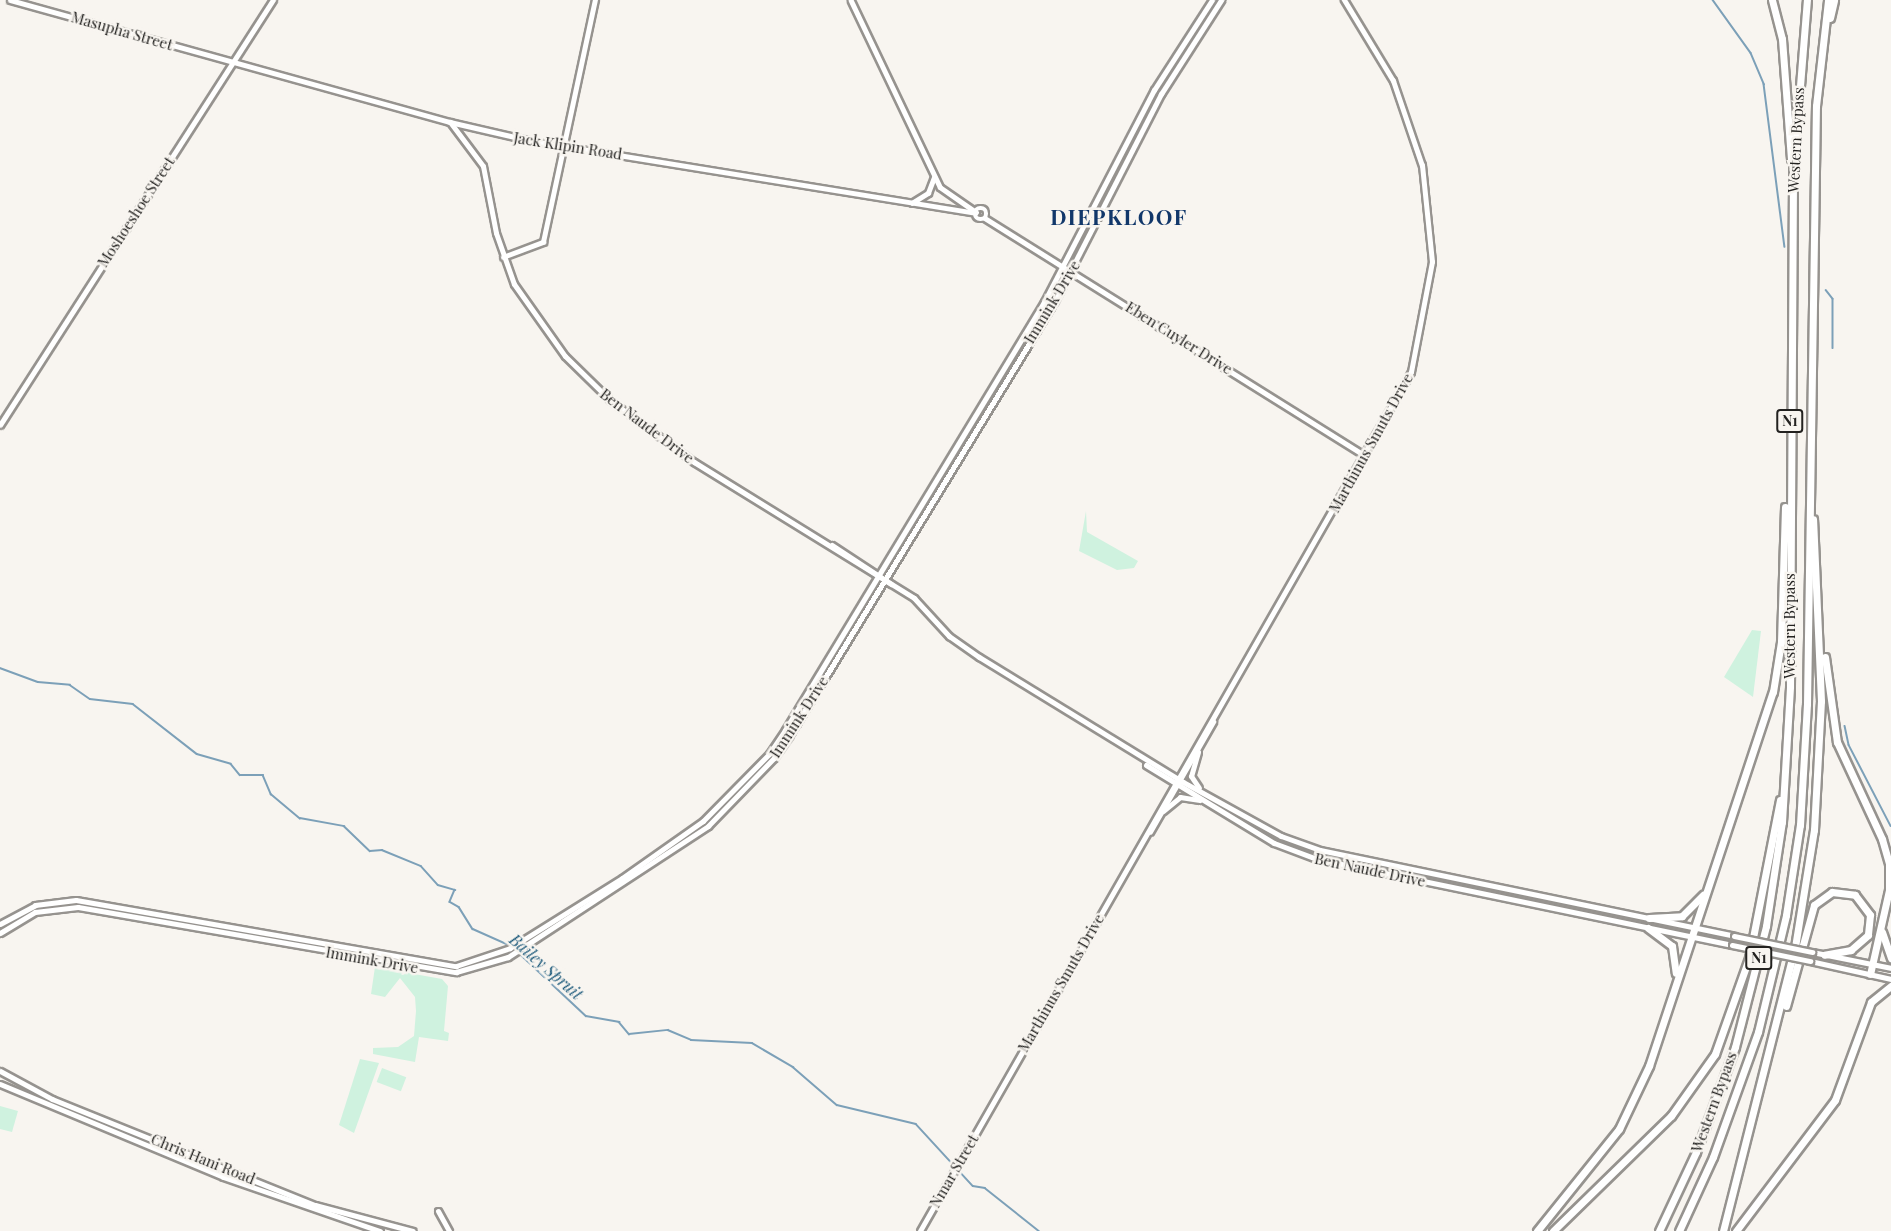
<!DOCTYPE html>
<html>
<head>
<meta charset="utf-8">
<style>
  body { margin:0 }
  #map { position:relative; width:1891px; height:1231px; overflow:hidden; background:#f8f5f0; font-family:"Playfair Display",serif }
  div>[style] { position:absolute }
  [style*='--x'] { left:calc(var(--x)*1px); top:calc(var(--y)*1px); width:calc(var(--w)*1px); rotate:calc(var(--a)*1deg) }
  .green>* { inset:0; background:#cff2df; transform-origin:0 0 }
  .stream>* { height:1.5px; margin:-0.75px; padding:0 0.75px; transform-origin:0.75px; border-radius:0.75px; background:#7ca0b8 }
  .roads { filter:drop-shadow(2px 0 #96938f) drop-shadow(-2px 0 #96938f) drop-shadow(0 2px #96938f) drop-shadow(0 -2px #96938f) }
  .tertiary>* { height:4.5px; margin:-2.25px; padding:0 2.25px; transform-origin:2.25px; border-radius:2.25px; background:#fff }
  .tertiary>.ring { margin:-2.25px; padding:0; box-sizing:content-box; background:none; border:4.5px solid #fff; border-radius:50% }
  .secondary>* { height:5px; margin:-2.5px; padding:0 2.5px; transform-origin:2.5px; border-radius:2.5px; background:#fff }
  .motorway>* { height:7px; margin:-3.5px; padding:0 3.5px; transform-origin:3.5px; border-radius:3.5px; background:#fff }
  .bridges { filter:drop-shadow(2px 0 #96938f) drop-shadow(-2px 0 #96938f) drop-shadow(0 2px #96938f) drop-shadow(0 -2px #96938f) }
  .secondary-bridge>* { height:5px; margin:-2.5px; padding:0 2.5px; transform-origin:2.5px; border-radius:2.5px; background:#fff }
  span { translate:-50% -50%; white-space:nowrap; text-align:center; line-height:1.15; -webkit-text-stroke:5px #f8f5f0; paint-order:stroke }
  .shield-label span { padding:2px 4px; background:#f8f5f0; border:2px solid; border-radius:4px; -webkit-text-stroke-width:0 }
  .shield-label { font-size:14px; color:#232220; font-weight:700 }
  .street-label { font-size:15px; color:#232220 }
  .water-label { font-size:16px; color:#175678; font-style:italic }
  .district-label { font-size:21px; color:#11376a; font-weight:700; letter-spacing:1.5px }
</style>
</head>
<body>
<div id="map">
  <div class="green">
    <div style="clip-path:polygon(1086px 511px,1087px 532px,1138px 561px,1134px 568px,1117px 570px,1079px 551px)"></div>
    <div style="clip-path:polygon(1752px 630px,1761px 631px,1753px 697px,1724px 677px)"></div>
    <div style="clip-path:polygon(375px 967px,442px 979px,448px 986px,444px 1031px,449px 1033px,448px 1041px,419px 1037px,415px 1062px,373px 1054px,373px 1048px,398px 1047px,414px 1036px,416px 1011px,415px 997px,400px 978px,385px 997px,371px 994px)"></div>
    <div style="clip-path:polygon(360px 1059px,379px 1063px,354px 1133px,339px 1125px)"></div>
    <div style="left:382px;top:1068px;width:26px;height:15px;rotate:21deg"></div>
    <div style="clip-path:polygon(0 1106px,18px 1111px,12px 1132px,0 1129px)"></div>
  </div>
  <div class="stream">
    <div style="--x:1713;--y:0;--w:65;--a:54.4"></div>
    <div style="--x:1751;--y:53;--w:34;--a:67"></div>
    <div style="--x:1764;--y:84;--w:164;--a:82.7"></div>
    <div style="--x:1826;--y:290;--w:11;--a:52"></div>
    <div style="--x:1833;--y:299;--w:49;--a:90"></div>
    <div style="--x:0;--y:668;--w:40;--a:20.2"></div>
    <div style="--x:38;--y:682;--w:32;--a:5"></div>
    <div style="--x:70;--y:685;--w:24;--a:35"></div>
    <div style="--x:90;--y:699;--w:43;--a:6.6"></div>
    <div style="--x:133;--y:704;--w:81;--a:38"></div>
    <div style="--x:197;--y:754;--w:35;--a:16"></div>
    <div style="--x:231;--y:764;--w:14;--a:51"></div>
    <div style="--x:240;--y:775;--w:23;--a:0"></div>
    <div style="--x:263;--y:775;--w:21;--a:67"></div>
    <div style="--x:271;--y:794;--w:38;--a:40"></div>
    <div style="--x:300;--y:818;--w:45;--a:10.3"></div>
    <div style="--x:344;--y:826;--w:36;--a:44"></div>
    <div style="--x:370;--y:851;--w:12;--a:-5"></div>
    <div style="--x:382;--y:850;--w:42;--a:22.3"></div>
    <div style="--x:421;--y:866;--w:25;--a:48"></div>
    <div style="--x:438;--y:885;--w:18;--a:16"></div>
    <div style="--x:455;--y:890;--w:13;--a:113"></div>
    <div style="--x:450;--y:902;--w:10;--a:29"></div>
    <div style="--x:459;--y:907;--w:26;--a:58"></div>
    <div style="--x:473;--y:929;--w:42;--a:24.1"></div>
    <div style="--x:1845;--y:726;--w:19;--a:78"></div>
    <div style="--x:1849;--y:745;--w:91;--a:62.6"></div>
    <div style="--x:519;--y:953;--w:92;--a:43.2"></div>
    <div style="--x:586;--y:1016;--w:34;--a:10"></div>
    <div style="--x:619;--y:1022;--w:16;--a:50"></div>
    <div style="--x:629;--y:1034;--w:39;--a:-6"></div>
    <div style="--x:668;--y:1030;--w:25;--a:23"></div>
    <div style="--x:691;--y:1040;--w:61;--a:2.8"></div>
    <div style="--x:752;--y:1043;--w:48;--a:30.3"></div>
    <div style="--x:793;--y:1067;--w:58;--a:40.8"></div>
    <div style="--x:837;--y:1105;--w:81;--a:13.5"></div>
    <div style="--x:916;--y:1124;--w:84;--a:47.4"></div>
    <div style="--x:973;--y:1186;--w:12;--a:9"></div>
    <div style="--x:985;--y:1188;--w:69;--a:38.5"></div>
  </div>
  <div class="roads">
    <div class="tertiary">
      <div style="--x:851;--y:0;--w:207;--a:64.5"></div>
      <div style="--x:940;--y:187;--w:44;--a:34.8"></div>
      <div style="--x:450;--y:122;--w:84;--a:13"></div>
      <div style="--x:532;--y:141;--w:449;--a:9.2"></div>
      <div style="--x:912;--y:203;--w:19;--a:-32"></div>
      <div style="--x:928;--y:193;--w:17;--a:-69"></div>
      <div class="ring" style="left:975.5px;top:208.5px;width:6.5px;height:6.5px"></div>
      <div style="--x:985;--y:218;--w:447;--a:32"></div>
      <div style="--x:503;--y:257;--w:43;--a:-20.6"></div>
      <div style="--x:543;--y:242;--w:248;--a:-77.9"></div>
      <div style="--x:0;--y:425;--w:505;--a:-57.29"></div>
      <div style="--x:1150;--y:832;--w:127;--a:-60.2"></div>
      <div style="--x:920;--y:1231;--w:989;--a:-60.25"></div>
      <div style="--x:1411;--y:372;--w:112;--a:-79.2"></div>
      <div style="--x:1432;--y:262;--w:97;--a:-95.9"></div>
      <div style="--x:1422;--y:166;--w:90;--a:-108.8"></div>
      <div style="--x:1393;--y:81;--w:95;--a:-121.2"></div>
    </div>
    <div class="secondary">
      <div style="--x:10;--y:0;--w:457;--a:15.5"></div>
      <div style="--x:450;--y:122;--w:55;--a:53.1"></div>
      <div style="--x:483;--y:166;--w:68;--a:79"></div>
      <div style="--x:496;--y:233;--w:54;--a:70.6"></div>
      <div style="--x:514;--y:284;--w:88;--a:54.7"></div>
      <div style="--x:565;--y:356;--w:64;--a:44.4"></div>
      <div style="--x:611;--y:401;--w:103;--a:36.3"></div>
      <div style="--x:694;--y:462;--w:259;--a:31.7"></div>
      <div style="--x:914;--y:598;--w:52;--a:47.4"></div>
      <div style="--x:949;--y:636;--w:37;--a:35"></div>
      <div style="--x:979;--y:657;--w:239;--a:31.5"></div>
      <div style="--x:1183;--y:782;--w:112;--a:28.9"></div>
      <div style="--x:1281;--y:836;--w:41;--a:19.7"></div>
      <div style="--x:1320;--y:850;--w:423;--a:11.7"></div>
      <div style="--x:832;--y:545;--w:71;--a:33.5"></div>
      <div style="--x:1198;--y:752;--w:25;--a:106"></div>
      <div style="--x:1191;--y:776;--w:14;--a:56"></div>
      <div style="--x:1146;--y:765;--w:150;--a:31.4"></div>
      <div style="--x:1274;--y:843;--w:46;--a:20.4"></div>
      <div style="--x:1317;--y:859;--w:424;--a:11.7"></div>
      <div style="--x:1163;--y:811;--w:22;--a:-39"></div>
      <div style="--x:1180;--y:797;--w:20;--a:9"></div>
      <div style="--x:0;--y:924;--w:40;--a:-28"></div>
      <div style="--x:35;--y:905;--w:41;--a:-7"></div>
      <div style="--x:76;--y:900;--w:386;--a:9.9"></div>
      <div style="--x:456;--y:966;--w:57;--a:-18.4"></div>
      <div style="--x:510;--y:948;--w:132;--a:-32"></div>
      <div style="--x:622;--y:878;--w:99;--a:-35.1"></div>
      <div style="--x:703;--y:821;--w:94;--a:-45.4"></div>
      <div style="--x:769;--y:754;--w:29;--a:-56"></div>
      <div style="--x:785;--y:730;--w:500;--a:-58.82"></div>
      <div style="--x:1044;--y:302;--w:239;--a:-62.6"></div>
      <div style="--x:1154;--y:90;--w:107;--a:-57.2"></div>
      <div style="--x:0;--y:933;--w:41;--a:-31"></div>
      <div style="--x:35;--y:912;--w:43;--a:-6.6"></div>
      <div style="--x:78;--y:907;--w:384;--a:9.8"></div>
      <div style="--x:456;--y:972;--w:54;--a:-16.1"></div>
      <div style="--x:508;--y:957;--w:239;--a:-33.2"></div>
      <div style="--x:708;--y:826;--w:95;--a:-45.9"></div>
      <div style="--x:774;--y:758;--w:28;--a:-55"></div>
      <div style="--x:790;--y:735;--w:509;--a:-58.59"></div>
      <div style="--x:1055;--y:301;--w:233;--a:-62.9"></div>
      <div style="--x:1161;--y:94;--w:112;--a:-57.4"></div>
      <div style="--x:1812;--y:952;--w:81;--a:11.4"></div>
      <div style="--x:1810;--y:961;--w:83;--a:12.5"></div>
      <div style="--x:0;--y:1071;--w:59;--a:28.3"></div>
      <div style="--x:52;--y:1099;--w:284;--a:22"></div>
      <div style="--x:315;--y:1205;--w:101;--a:14.9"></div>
      <div style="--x:0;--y:1084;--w:242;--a:22.6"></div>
      <div style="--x:223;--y:1177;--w:166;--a:19"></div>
      <div style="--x:438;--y:1211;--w:23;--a:61"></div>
    </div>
    <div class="motorway">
      <div style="--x:1772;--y:0;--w:40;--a:75.6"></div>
      <div style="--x:1782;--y:39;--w:120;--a:85.7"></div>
      <div style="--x:1830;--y:18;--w:18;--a:-77"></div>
      <div style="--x:1825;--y:657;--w:86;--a:82"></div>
      <div style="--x:1837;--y:742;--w:107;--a:65.1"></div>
      <div style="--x:1882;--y:839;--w:26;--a:74"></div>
      <div style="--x:1889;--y:864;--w:26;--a:90"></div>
      <div style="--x:1889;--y:890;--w:86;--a:102.7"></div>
      <div style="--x:1649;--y:918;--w:33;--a:-3"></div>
      <div style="--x:1682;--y:916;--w:30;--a:-45"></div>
      <div style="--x:1648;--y:928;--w:30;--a:37"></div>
      <div style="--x:1672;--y:946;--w:27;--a:82"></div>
      <div style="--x:1882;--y:932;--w:28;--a:71"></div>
      <div style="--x:1786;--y:1006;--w:105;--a:-74.5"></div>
      <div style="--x:1814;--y:905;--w:22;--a:-36"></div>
      <div style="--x:1832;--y:892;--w:23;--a:7"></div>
      <div style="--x:1855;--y:895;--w:25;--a:53"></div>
      <div style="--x:1870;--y:915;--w:20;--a:96"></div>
      <div style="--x:1868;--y:935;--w:23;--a:139"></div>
      <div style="--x:1851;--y:950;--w:27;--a:170"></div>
      <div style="--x:1537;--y:1231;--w:131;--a:-51.2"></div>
      <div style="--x:1619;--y:1129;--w:70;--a:-64.5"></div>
      <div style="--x:1649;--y:1066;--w:394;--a:-71.7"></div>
      <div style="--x:1773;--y:692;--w:51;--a:-80.9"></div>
      <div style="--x:1781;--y:642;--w:135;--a:-88.3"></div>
      <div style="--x:1553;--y:1231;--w:165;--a:-44.3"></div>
      <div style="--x:1671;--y:1116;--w:76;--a:-54.6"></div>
      <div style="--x:1715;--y:1054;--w:102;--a:-70.5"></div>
      <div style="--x:1749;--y:958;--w:161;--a:-78.9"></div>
      <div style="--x:1659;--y:1231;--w:87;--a:-64.9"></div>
      <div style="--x:1696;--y:1152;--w:112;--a:-69.6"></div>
      <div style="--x:1735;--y:1047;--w:125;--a:-75.6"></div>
      <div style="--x:1766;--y:926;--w:105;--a:-81.3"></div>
      <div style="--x:1782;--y:822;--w:136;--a:-86.6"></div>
      <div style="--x:1790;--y:686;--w:513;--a:-89.66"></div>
      <div style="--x:1793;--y:173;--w:174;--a:-85.4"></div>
      <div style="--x:1679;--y:1231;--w:81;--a:-65.3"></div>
      <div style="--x:1713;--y:1157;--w:133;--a:-70.2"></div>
      <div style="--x:1758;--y:1032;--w:120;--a:-76.5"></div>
      <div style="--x:1786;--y:915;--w:91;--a:-81.2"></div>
      <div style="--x:1800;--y:825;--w:121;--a:-86.7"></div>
      <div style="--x:1807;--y:704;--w:598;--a:-89.14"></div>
      <div style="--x:1816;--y:106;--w:107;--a:-83.5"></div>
      <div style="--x:1723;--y:1231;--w:293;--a:-75.8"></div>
      <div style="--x:1795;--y:947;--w:119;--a:-80.8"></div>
      <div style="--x:1814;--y:830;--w:129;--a:-86.9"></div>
      <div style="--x:1821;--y:701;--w:182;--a:-92.5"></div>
      <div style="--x:1736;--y:1231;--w:164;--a:-52.9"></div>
      <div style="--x:1835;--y:1100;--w:104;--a:-69.8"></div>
      <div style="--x:1871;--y:1002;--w:26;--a:-39"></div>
    </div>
  </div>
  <div class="bridges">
    <div class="secondary-bridge">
      <div style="--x:1734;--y:936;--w:80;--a:11.6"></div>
      <div style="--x:1732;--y:945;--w:80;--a:11.6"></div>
    </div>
  </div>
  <div class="shield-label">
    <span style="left:1790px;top:421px">N1</span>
    <span style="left:1759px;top:958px">N1</span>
  </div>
  <div class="street-label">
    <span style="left:122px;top:31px;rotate:16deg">Masupha Street</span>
    <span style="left:1796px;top:140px;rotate:-87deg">Western Bypass</span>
    <span style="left:568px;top:146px;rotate:9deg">Jack Klipin Road</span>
    <span style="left:136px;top:212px;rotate:-57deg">Moshoeshoe Street</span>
    <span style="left:1052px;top:302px;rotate:-59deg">Immink Drive</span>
    <span style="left:1179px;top:338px;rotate:32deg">Eben Cuyler Drive</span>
    <span style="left:647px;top:426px;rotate:37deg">Ben Naude Drive</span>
    <span style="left:1371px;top:443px;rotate:-61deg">Marthinus Smuts Drive</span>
    <span style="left:1790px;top:626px;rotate:-90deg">Western Bypass</span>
    <span style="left:799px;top:717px;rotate:-57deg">Immink Drive</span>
    <span style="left:1370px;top:870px;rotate:12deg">Ben Naude Drive</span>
    <span style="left:372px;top:960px;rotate:10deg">Immink Drive</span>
    <span style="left:1061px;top:983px;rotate:-60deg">Marthinus Smuts Drive</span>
    <span style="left:1714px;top:1102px;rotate:-70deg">Western Bypass</span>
    <span style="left:203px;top:1159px;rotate:22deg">Chris Hani Road</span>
    <span style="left:954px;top:1171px;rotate:-60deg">Nmar Street</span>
  </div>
  <div class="water-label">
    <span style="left:546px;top:967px;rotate:41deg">Bailey Spruit</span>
  </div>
  <div class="district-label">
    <span style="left:1119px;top:216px">DIEPKLOOF</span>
  </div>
</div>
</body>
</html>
